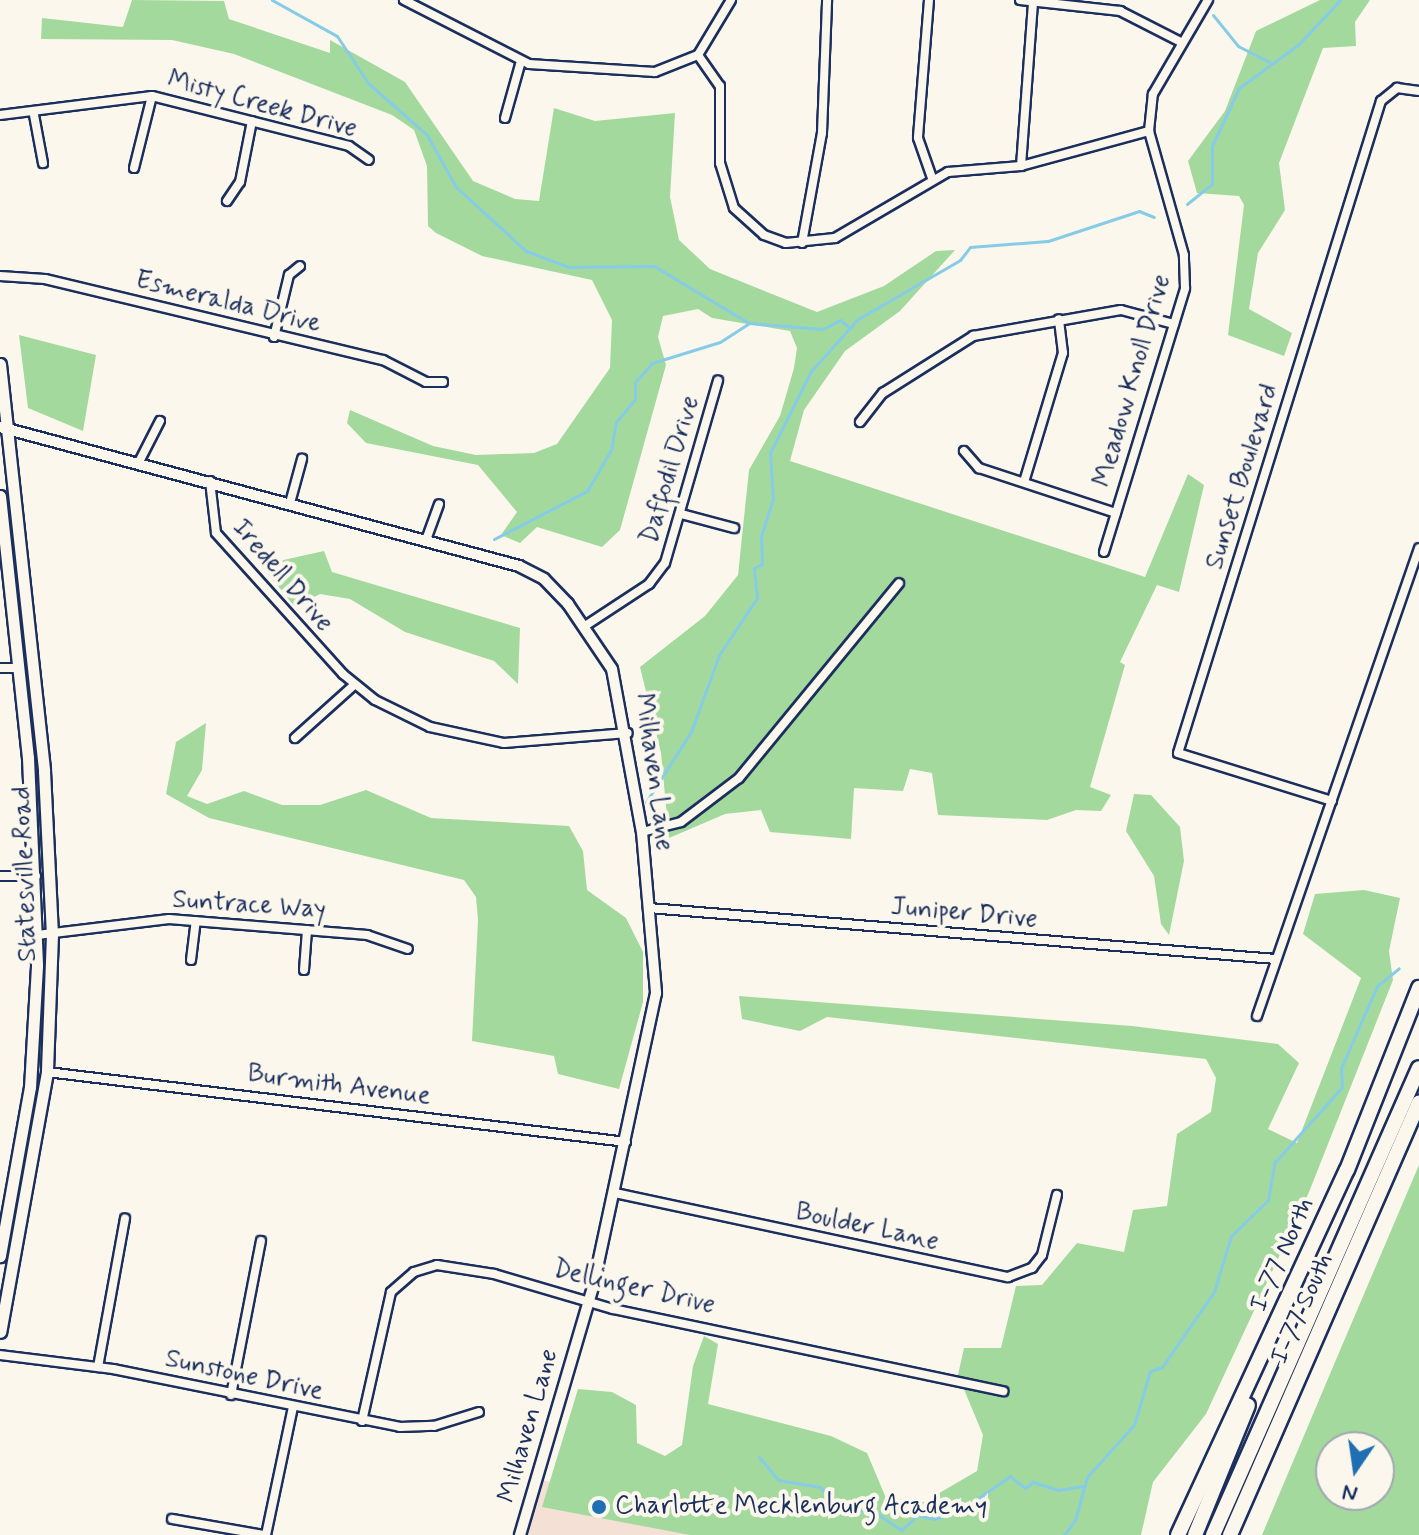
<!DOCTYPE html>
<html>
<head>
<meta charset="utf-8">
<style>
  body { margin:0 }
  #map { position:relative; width:1419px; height:1535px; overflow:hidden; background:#fbf7ec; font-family:Mynerve,sans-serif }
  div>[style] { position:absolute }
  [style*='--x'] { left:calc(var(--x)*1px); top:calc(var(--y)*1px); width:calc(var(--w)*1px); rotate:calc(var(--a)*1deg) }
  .built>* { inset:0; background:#f4e0d5 }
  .green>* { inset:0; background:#a3d99d }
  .stream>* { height:3px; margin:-1.5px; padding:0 1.5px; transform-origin:1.5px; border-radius:1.5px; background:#86cce7 }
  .roads { filter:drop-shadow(2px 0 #1b2f5e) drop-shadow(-2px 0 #1b2f5e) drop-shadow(0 2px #1b2f5e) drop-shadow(0 -2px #1b2f5e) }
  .minor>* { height:8px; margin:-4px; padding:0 4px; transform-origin:4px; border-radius:4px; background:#fbf7ec }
  .tertiary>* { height:10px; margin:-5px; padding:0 5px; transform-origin:5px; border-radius:5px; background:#fbf7ec }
  .secondary>* { height:11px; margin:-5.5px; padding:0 5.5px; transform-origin:5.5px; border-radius:5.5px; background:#fbf7ec }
  .motorway>* { height:14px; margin:-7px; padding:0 7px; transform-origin:7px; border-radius:7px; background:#fbf7ec }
  .dots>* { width:22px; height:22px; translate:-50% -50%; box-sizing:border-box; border:4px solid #fbf7ec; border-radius:50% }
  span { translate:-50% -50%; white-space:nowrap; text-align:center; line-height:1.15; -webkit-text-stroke:8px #fbf7ec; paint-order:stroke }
  .street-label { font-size:26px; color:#1b2f5e }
  .poi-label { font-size:26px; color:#1b2f5e }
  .left { translate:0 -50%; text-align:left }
  .north { position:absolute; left:1315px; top:1431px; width:80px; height:80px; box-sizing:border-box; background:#fbf7ec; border:2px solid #a1a7b3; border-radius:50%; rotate:193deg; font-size:22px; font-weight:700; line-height:32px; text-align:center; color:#1b2f5e }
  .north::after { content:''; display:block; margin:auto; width:28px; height:36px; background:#1f6fb2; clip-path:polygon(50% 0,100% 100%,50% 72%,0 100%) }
</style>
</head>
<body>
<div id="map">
  <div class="built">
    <div style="clip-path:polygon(537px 1479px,799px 1535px,522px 1535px)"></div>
  </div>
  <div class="green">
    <div style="clip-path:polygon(132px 0,224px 1px,229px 19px,330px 53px,330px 40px,405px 82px,473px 181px,515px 199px,539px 201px,554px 108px,595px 121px,675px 113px,670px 197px,679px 240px,710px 269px,817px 312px,884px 286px,936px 251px,955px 250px,900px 311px,845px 351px,804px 410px,790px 461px,1145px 577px,1188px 474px,1204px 485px,1179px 592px,1157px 585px,1120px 662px,1125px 665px,1090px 787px,1111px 795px,1101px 811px,1076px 810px,1047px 820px,938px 815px,932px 773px,910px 769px,903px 791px,854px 788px,851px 839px,770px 832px,761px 810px,725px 814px,669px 838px,661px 753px,640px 667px,705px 616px,738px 575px,749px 470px,780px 416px,794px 368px,797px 348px,790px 331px,712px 318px,698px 309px,663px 316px,658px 337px,666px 365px,620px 530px,602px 547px,537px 527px,520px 543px,501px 535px,517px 512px,478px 465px,366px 443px,347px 423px,350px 410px,433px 446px,476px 455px,534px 453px,557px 444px,610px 368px,612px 320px,592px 280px,482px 256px,436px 233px,428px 226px,427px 166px,414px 130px,392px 115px,234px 54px,172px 40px,41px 39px,42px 18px,123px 27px)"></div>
    <div style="clip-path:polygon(1320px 0,1370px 0,1355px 22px,1356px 46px,1323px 48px,1279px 163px,1285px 210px,1258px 253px,1249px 309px,1292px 333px,1284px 356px,1228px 335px,1244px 205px,1239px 196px,1197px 193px,1188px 161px,1225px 111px,1256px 31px)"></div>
    <div style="clip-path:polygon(19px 335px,96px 355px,83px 431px,28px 408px)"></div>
    <div style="clip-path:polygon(324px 551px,332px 572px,520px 628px,518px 684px,494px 661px,405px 632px,350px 599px,320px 594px,295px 607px,261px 565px)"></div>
    <div style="clip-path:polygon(206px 723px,202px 770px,187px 796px,207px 804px,244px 791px,282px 805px,320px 805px,366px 790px,431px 818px,569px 826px,583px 851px,587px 890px,626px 918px,643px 952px,643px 1002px,619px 1089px,558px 1074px,554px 1056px,472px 1041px,478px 920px,476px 897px,464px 880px,209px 818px,166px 794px,176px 742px)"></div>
    <div style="clip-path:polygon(1134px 794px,1151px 795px,1180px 827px,1184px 861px,1169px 935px,1161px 924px,1154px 876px,1126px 831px)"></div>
    <div style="clip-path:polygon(1364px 890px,1400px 898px,1389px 951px,1393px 980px,1309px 1192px,1206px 1414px,1153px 1482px,1141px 1535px,690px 1535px,542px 1507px,578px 1389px,612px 1392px,636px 1405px,637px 1443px,665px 1456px,682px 1445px,693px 1366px,704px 1336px,718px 1344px,708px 1404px,831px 1436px,867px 1453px,886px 1498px,924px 1502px,977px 1471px,983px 1435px,958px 1375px,964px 1348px,1001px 1348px,1016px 1286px,1042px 1285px,1077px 1243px,1124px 1252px,1133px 1210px,1167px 1206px,1177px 1134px,1211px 1112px,1216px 1078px,1206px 1059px,827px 1017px,800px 1031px,742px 1019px,739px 996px,1132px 1026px,1278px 1044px,1299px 1063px,1268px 1129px,1297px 1143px,1361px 978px,1303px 934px,1315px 894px)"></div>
    <div style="clip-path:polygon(evenodd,1419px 1165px,1419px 1535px,1262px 1535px,1338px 1355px,1419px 1165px,1331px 1447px,1379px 1447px,1379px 1495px,1331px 1495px,1331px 1447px)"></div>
  </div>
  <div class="stream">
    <div style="--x:272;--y:0;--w:74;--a:29"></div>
    <div style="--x:337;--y:36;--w:56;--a:56.6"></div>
    <div style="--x:368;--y:83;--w:79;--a:41.4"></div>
    <div style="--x:427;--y:135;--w:60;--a:60.9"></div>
    <div style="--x:456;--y:187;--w:95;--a:42.4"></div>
    <div style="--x:526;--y:251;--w:46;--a:20.4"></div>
    <div style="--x:569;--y:267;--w:85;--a:-0.7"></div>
    <div style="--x:654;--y:266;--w:111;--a:31"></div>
    <div style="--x:1213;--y:15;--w:40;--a:51"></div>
    <div style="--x:1238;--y:46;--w:35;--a:27"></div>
    <div style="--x:1187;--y:204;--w:32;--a:-39"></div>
    <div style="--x:1212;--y:184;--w:38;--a:-90"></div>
    <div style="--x:1212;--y:146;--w:64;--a:-65"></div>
    <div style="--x:1239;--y:88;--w:74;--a:-36.3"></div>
    <div style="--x:1299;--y:44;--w:60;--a:-47"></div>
    <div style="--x:494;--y:539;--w:105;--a:-27.3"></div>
    <div style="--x:587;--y:491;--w:48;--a:-59.7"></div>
    <div style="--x:611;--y:450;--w:28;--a:-80"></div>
    <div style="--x:616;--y:422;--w:30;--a:-50"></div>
    <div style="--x:635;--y:399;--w:17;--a:-90"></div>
    <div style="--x:635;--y:382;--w:25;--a:-48"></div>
    <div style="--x:652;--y:363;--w:71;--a:-17.2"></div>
    <div style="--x:720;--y:342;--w:35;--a:-33"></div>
    <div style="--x:749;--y:323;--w:74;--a:4.6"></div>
    <div style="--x:823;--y:329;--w:19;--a:-28"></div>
    <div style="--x:840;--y:320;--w:13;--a:39"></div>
    <div style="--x:646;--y:802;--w:83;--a:-57.3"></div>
    <div style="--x:691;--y:732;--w:82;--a:-70"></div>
    <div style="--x:719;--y:655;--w:69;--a:-56.3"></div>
    <div style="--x:757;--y:598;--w:30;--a:-96"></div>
    <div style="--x:754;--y:568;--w:9;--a:-27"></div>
    <div style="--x:762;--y:564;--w:28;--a:-92"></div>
    <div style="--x:761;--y:536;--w:38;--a:-72"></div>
    <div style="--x:773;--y:500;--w:47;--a:-93.7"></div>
    <div style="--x:770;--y:453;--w:92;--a:-63.4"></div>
    <div style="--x:811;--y:371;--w:70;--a:-47.9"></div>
    <div style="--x:858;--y:319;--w:118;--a:-30"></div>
    <div style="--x:960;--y:260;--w:16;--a:-52"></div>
    <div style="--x:970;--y:247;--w:78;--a:-4.4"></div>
    <div style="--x:1048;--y:241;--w:96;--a:-18.2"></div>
    <div style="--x:1139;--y:211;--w:16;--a:22"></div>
    <div style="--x:759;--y:1457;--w:30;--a:50"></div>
    <div style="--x:778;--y:1480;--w:43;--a:9.5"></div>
    <div style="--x:820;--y:1487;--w:22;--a:47"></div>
    <div style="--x:835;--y:1503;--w:46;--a:15.3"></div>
    <div style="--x:879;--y:1515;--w:27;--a:34"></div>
    <div style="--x:901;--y:1530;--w:23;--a:-41"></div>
    <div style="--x:918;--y:1515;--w:16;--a:14"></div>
    <div style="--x:934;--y:1519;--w:31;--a:-19"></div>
    <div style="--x:963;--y:1509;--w:57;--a:-35.1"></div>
    <div style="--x:1010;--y:1476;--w:19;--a:39"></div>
    <div style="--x:1025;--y:1488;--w:10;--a:-37"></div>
    <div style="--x:1033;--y:1482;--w:26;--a:18"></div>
    <div style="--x:1058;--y:1490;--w:25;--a:-9"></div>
    <div style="--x:1064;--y:1535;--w:19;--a:-54"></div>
    <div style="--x:1075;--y:1520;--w:45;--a:-74.4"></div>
    <div style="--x:1087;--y:1477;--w:70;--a:-47.9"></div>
    <div style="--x:1134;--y:1425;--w:56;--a:-73.5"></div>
    <div style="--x:1150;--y:1371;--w:13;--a:-18"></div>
    <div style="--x:1162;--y:1367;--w:91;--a:-55.3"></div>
    <div style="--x:1214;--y:1292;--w:59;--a:-73.1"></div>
    <div style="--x:1231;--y:1236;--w:52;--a:-44.2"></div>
    <div style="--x:1268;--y:1200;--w:39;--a:-80"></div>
    <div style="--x:1275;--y:1162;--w:101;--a:-48.2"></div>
    <div style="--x:1342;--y:1087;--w:19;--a:-93"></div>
    <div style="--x:1341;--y:1068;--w:90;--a:-66.3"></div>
    <div style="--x:1377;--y:986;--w:28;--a:-39"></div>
  </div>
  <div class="roads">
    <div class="minor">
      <div style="--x:404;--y:0;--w:140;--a:27.1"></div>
      <div style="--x:529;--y:64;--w:126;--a:3.6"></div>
      <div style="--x:655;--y:72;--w:46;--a:-21.6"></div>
      <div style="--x:698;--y:55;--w:64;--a:-59"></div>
      <div style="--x:929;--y:0;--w:138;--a:94.6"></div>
      <div style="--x:918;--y:138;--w:42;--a:70.7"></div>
      <div style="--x:1020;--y:0;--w:101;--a:6.3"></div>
      <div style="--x:1120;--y:11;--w:66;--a:27"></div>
      <div style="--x:698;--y:55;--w:38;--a:55"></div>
      <div style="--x:720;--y:86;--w:77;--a:90"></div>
      <div style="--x:720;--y:163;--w:47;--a:72.7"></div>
      <div style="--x:734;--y:208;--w:40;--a:42"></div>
      <div style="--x:764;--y:235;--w:23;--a:20"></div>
      <div style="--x:786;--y:243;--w:49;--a:-5.8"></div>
      <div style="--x:835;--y:238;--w:131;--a:-30.3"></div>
      <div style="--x:948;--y:172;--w:73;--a:-4.7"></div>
      <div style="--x:1021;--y:166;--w:133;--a:-15.3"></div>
      <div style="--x:0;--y:115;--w:153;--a:-7.1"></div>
      <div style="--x:152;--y:96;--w:203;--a:14.2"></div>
      <div style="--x:349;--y:146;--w:24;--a:35"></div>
      <div style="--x:34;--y:115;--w:49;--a:79.4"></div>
      <div style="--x:505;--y:118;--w:59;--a:-74.3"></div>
      <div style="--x:1021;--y:166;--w:164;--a:-85.8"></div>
      <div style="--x:134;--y:168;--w:74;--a:-76"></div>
      <div style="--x:227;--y:201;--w:23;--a:-56"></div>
      <div style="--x:240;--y:182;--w:62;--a:-78.9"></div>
      <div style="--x:802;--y:243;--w:112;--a:-79.7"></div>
      <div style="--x:822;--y:133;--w:133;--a:-87.8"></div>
      <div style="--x:0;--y:276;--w:45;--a:3.8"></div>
      <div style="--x:45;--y:279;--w:348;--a:13.5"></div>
      <div style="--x:383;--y:360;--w:48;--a:27.1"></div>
      <div style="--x:426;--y:382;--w:17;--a:0"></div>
      <div style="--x:274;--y:337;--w:64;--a:-76.4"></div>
      <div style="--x:289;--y:275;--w:14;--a:-39"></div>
      <div style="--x:860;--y:422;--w:37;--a:-52"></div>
      <div style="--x:883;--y:393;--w:107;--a:-32.3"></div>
      <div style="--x:973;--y:336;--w:150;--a:-10"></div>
      <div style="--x:1121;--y:310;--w:55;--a:14.8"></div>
      <div style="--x:964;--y:451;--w:23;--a:49"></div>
      <div style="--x:979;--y:468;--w:144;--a:18.2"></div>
      <div style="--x:139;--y:462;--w:46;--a:-62.9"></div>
      <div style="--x:210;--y:481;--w:52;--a:83.4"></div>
      <div style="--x:216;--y:533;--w:190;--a:48"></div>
      <div style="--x:343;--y:674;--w:41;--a:39.1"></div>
      <div style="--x:375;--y:700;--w:61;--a:26.1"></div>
      <div style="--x:430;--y:727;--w:76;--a:12.2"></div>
      <div style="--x:504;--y:743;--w:124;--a:-4.6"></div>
      <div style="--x:1024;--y:482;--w:135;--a:-73.2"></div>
      <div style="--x:1063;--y:353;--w:34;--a:-97"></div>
      <div style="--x:290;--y:503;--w:46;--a:-74.7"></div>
      <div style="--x:681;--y:514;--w:55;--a:14.8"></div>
      <div style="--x:426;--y:540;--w:38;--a:-70"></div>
      <div style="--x:1104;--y:552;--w:276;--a:-72.9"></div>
      <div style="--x:1185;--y:288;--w:33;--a:-92"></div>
      <div style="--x:1184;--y:255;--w:129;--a:-105.8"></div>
      <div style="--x:1149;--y:131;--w:37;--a:-84"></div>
      <div style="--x:1153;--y:94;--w:109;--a:-59.7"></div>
      <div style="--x:585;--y:626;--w:77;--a:-33.3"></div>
      <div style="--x:649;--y:584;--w:26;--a:-53"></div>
      <div style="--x:665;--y:563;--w:190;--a:-73.8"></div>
      <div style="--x:0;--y:668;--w:18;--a:0"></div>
      <div style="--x:295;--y:738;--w:79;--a:-41.9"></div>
      <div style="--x:1332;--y:801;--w:161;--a:-162.7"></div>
      <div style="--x:1178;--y:753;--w:683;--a:-72.71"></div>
      <div style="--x:1381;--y:101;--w:21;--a:-39"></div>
      <div style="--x:1397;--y:88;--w:22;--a:8"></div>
      <div style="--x:642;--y:832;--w:40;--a:-14.4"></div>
      <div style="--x:681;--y:822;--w:73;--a:-37.2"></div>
      <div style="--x:739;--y:778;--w:252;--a:-50.6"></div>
      <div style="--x:0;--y:876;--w:36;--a:0"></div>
      <div style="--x:649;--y:908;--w:629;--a:4.65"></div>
      <div style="--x:37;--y:935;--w:133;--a:-6.9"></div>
      <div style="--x:169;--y:919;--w:199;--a:4.6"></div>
      <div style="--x:367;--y:935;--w:43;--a:18.9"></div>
      <div style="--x:191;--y:960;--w:39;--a:-83"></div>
      <div style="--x:304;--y:970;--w:40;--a:-85.7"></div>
      <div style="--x:1257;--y:1016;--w:495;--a:-70.9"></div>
      <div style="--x:47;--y:1072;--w:583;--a:6.89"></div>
      <div style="--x:615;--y:1193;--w:402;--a:12.1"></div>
      <div style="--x:1008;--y:1277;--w:26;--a:-21"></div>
      <div style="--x:1032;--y:1268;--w:16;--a:-52"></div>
      <div style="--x:1042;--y:1255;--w:62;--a:-76"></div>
      <div style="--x:0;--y:1355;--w:114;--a:7.1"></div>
      <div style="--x:113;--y:1369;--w:293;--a:11.4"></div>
      <div style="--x:400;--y:1427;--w:34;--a:-2"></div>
      <div style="--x:434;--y:1426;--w:47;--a:-17.3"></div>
      <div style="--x:98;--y:1367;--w:151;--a:-79.7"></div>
      <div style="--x:231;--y:1395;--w:157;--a:-79"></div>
      <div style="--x:362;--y:1421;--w:132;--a:-77.3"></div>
      <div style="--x:391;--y:1292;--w:30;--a:-41"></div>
      <div style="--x:414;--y:1272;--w:24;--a:-17"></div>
      <div style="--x:437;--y:1265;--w:58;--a:9"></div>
      <div style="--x:494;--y:1274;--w:124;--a:16.4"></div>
      <div style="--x:613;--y:1309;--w:399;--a:11.9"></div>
      <div style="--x:172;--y:1519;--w:93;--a:9.9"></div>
      <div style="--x:266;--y:1535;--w:131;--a:-78.1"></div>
    </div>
    <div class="tertiary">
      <div style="--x:0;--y:427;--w:537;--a:14.99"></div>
      <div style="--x:519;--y:566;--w:28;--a:27"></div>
      <div style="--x:544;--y:579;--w:35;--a:46"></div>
      <div style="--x:568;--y:604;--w:78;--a:55.9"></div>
      <div style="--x:612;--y:669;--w:166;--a:79.6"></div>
      <div style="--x:642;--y:832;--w:162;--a:85"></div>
      <div style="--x:656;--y:993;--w:301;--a:102.1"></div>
      <div style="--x:593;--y:1287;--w:259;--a:106.4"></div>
    </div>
    <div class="secondary">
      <div style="--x:0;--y:364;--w:409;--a:83.8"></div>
      <div style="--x:44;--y:771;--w:163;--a:87.2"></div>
      <div style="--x:52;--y:934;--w:138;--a:92.1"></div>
      <div style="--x:47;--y:1072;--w:264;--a:100.2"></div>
      <div style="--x:0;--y:496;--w:263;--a:83.9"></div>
      <div style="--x:28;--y:758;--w:208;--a:87.5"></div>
      <div style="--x:37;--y:966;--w:121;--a:93.3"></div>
      <div style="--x:30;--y:1087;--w:172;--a:100.1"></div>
    </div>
    <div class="motorway">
      <div style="--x:1178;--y:1535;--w:402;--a:-65.2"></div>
      <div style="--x:1347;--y:1170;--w:196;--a:-68.4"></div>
      <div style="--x:1195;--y:1535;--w:140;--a:-67.8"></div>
      <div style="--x:1213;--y:1535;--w:510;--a:-66.2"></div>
      <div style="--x:1230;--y:1535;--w:472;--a:-66.4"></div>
    </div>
  </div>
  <div class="dots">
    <div style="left:599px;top:1507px;background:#1f6fb2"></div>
  </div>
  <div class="street-label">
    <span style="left:262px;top:105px;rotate:15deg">Misty Creek Drive</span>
    <span style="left:228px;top:303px;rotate:14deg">Esmeralda Drive</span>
    <span style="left:1133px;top:381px;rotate:-74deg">Meadow Knoll Drive</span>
    <span style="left:671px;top:470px;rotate:-74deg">Daffodil Drive</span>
    <span style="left:1243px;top:477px;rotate:-73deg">Sunset Boulevard</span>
    <span style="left:282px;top:576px;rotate:49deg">Iredell Drive</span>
    <span style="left:653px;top:772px;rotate:82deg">Milhaven Lane</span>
    <span style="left:26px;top:874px;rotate:-92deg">Statesville Road</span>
    <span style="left:249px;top:906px;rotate:4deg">Suntrace Way</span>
    <span style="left:964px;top:914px;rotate:5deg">Juniper Drive</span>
    <span style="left:339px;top:1086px;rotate:7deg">Burmith Avenue</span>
    <span style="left:867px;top:1228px;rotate:12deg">Boulder Lane</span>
    <span style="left:1283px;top:1255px;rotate:-66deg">I-77 North</span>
    <span style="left:634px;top:1288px;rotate:13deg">Dellinger Drive</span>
    <span style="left:1303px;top:1309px;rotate:-66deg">I-77 South</span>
    <span style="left:244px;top:1376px;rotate:12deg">Sunstone Drive</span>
    <span style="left:529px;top:1426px;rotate:-74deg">Milhaven Lane</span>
  </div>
  <div class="poi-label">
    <span class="left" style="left:615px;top:1507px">Charlotte Mecklenburg Academy</span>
  </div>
  <div class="north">N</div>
</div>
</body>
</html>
